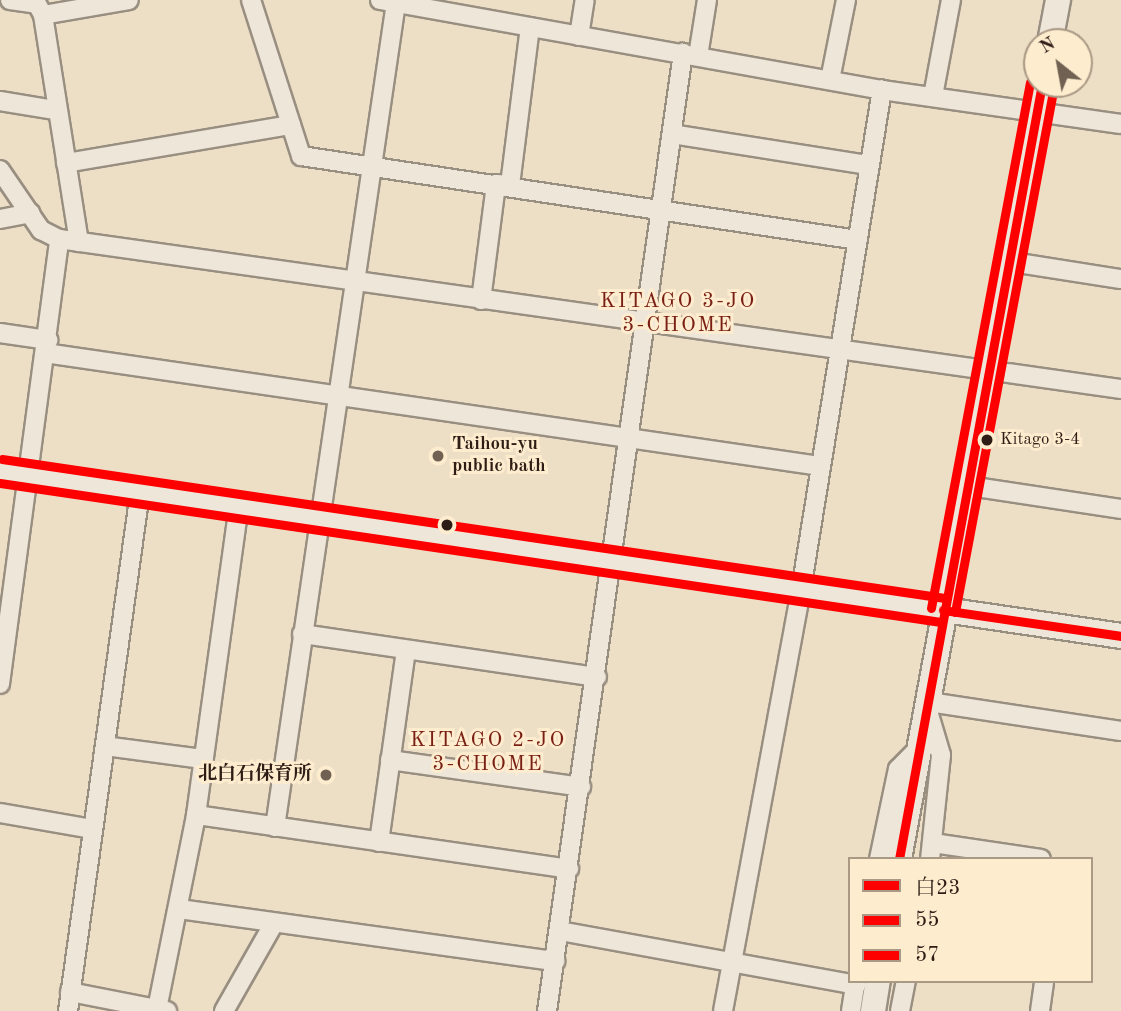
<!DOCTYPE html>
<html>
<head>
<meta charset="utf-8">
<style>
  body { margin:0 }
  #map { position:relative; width:1121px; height:1011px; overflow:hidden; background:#eddec6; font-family:"Old Standard TT","Noto Serif JP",serif }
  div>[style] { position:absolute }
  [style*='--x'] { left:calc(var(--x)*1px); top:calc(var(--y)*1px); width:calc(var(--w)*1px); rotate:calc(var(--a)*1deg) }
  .roads { filter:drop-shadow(2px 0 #998f81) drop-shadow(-2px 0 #998f81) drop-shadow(0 2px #998f81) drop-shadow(0 -2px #998f81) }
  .street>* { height:18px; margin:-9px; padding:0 9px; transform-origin:9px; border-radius:9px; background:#efe6da }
  .secondary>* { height:24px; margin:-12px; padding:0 12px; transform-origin:12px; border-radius:12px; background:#efe6da }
  .bus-1>* { height:9px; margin:-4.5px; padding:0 4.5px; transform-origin:4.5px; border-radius:4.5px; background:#f00 }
  .bus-2>* { height:9px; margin:-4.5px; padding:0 4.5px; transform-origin:4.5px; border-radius:4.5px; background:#f00 }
  .bus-3>* { height:9px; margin:-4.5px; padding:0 4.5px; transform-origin:4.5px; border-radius:4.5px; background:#f00 }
  .dots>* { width:19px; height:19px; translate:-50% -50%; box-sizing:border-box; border:4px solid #feeccf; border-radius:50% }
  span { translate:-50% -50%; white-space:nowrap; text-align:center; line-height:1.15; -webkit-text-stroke:6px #feeccf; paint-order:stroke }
  .bus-label { font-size:17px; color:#2d1d15 }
  .left { translate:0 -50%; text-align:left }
  .poi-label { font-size:19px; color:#2d1d15; font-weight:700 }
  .right { translate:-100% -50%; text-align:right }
  .neighbourhood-label { font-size:21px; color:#7a1f14; letter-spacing:2px }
  .legend { position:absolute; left:848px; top:857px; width:245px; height:126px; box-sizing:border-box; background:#feeccf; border:2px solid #aa9985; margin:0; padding:9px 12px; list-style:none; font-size:21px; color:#2d1d15 }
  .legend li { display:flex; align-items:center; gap:14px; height:35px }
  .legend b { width:35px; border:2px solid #aa9985 }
  .north { position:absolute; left:1023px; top:28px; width:70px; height:70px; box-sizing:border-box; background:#feeccf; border:2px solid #aa9985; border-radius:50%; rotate:329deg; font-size:19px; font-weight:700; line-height:28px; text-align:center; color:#2d1d15 }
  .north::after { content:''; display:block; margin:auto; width:24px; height:32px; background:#706153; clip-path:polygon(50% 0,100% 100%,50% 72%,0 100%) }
</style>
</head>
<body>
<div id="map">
  <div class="roads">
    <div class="street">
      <div style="--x:10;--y:0;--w:27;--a:8"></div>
      <div style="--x:37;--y:4;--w:13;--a:61"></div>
      <div style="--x:43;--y:15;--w:230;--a:81"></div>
      <div style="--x:251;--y:0;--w:164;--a:72.2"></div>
      <div style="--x:301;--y:156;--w:563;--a:8.58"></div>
      <div style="--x:380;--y:0;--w:510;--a:10.16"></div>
      <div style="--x:882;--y:90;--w:241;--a:8.1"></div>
      <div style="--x:43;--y:15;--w:87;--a:-9.9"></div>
      <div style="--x:579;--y:36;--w:36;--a:-81"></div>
      <div style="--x:698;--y:56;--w:57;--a:-80.9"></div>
      <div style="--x:830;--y:80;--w:82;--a:-78.7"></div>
      <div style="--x:933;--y:96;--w:98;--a:-79.4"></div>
      <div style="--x:0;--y:101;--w:56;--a:9.3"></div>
      <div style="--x:672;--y:134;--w:198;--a:9"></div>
      <div style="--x:66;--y:163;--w:228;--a:-9.6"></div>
      <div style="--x:0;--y:170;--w:73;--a:55.7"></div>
      <div style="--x:41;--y:230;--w:20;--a:27"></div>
      <div style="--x:59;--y:239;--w:1073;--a:8.04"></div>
      <div style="--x:0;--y:219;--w:31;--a:-11"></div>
      <div style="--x:1012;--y:262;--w:110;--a:8.9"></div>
      <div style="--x:481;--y:300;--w:117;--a:-82.6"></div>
      <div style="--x:496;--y:184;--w:14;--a:4"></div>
      <div style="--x:510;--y:185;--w:159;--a:-82.8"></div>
      <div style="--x:0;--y:333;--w:49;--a:8.3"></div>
      <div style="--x:45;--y:353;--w:784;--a:8.29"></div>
      <div style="--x:969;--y:486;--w:154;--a:8.6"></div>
      <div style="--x:302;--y:634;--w:298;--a:8.3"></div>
      <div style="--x:0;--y:684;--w:449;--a:-82.4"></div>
      <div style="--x:929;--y:702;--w:194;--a:8.6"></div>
      <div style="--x:928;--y:711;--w:46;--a:73.5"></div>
      <div style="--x:941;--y:755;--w:105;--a:96"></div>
      <div style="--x:105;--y:746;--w:99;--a:7.6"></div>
      <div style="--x:390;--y:760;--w:193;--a:8"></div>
      <div style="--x:0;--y:813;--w:94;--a:9.8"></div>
      <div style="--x:196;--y:815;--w:377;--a:8.2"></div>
      <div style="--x:275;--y:827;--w:833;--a:-81.65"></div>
      <div style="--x:379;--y:842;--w:194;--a:-82"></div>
      <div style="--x:933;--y:843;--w:109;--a:8.4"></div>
      <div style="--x:879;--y:859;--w:92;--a:-78.1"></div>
      <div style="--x:898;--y:769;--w:34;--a:-45"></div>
      <div style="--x:179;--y:909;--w:380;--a:7.9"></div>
      <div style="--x:560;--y:931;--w:301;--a:10.3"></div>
      <div style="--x:70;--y:992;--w:99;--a:11.1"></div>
      <div style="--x:157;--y:1009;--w:198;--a:-78.6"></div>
      <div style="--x:196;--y:815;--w:312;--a:-82.1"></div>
      <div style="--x:68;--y:1011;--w:524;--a:-82.1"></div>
      <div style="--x:224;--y:1011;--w:101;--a:-60.4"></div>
      <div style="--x:547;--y:1011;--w:968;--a:-81.92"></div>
      <div style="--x:723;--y:1011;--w:428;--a:-79.5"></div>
      <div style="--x:801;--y:590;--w:507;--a:-80.8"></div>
      <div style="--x:851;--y:1011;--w:30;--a:-81"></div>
      <div style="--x:900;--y:1011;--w:31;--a:-79"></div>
      <div style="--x:1040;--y:1011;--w:30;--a:-82"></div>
    </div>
    <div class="secondary">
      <div style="--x:1050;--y:42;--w:43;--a:-79.2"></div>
      <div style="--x:0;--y:471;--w:1133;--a:8.37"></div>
      <div style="--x:899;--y:859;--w:788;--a:-79.55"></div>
      <div style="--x:873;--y:1011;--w:30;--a:-81"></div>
    </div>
  </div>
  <div class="bus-1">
    <div style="--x:943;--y:610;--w:180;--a:8.3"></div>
    <div style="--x:899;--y:859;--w:788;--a:-79.55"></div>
  </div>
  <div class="bus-2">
    <div style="--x:0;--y:483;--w:951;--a:8.4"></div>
    <div style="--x:955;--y:612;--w:535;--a:-79.34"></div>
  </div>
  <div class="bus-3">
    <div style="--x:2;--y:459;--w:953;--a:8.39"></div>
    <div style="--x:931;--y:608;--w:535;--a:-79.34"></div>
  </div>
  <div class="dots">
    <div style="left:987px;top:440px;background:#2d1d15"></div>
    <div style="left:438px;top:456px;background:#706153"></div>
    <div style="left:447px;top:525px;background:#2d1d15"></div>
    <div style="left:326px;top:775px;background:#706153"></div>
  </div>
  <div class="bus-label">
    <span class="left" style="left:1000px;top:440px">Kitago 3-4</span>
  </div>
  <div class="poi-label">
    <span class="left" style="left:452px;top:456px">Taihou-yu<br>public bath</span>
    <span class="right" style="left:312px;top:775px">北白石保育所</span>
  </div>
  <div class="neighbourhood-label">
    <span style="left:678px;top:314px">KITAGO 3-JO<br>3-CHOME</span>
    <span style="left:488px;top:753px">KITAGO 2-JO<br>3-CHOME</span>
  </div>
  <ul class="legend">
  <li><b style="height:9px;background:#f00"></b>白23</li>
  <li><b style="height:9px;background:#f00"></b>55</li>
  <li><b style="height:9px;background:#f00"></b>57</li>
  </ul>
  <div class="north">N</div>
</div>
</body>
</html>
